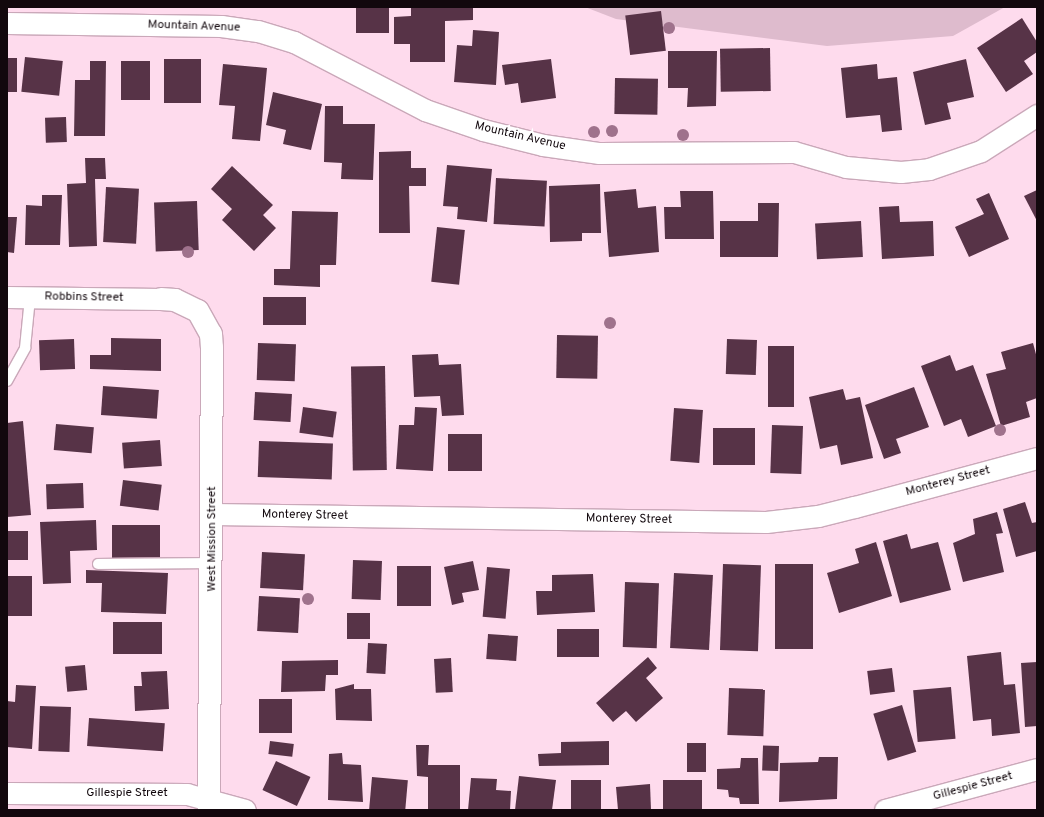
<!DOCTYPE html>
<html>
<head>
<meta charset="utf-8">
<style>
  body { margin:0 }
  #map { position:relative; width:1044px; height:817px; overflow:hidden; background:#fedbed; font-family:Overpass,sans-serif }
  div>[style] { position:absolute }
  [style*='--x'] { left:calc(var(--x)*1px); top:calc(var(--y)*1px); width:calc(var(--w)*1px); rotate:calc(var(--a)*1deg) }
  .green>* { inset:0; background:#debbcd }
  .building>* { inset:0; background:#573347; transform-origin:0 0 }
  .roads { filter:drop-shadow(1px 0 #caa8b9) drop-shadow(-1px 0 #caa8b9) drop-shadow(0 1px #caa8b9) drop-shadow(0 -1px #caa8b9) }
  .lane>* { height:10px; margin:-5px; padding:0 5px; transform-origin:5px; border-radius:5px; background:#fff }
  .street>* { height:21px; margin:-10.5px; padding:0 10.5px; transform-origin:10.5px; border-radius:10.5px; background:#fff }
  .secondary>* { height:22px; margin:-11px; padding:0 11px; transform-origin:11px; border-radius:11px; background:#fff }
  .trees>* { width:12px; height:12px; margin:-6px; border-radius:50%; background:#9f728c }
  span { translate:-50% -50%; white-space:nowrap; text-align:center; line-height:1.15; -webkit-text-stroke:4px #fff; paint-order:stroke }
  .street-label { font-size:12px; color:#12080d }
  .frame { position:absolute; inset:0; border:8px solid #12080d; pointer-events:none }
</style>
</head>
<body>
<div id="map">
  <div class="green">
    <div style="clip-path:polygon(585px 7px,1005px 7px,953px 36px,827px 46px,616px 19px)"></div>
  </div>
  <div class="building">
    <div style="left:356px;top:7px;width:33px;height:26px"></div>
    <div style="clip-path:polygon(411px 7px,473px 7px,473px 20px,445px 21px,445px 62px,410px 62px,410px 44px,394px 44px,394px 17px,411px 16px)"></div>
    <div style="left:661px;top:11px;width:40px;height:36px;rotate:83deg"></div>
    <div style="clip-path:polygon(1022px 18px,1037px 42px,1037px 52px,1024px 61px,1033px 74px,1006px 92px,977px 48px)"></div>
    <div style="clip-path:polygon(473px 30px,499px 32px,496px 85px,454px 82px,457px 45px,472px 46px)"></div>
    <div style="left:770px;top:48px;width:43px;height:50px;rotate:89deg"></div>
    <div style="clip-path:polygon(668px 51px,717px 51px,716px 106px,687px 107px,688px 88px,668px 88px)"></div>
    <div style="left:25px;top:57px;width:38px;height:35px;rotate:6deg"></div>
    <div style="left:7px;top:58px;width:10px;height:34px"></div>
    <div style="left:164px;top:59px;width:37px;height:44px"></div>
    <div style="clip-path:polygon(551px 59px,556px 98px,521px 103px,518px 83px,505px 85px,502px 65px)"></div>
    <div style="clip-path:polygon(966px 59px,974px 97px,947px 103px,951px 119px,925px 125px,913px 72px)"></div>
    <div style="clip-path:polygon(90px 61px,106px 61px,105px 136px,74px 136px,75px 80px,90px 80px)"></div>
    <div style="left:121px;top:61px;width:29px;height:39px"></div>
    <div style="clip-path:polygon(223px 64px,267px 68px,260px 141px,232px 139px,235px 106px,219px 105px)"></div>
    <div style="clip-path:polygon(877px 64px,878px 79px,897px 77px,902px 130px,882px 132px,880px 115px,846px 118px,841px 68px)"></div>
    <div style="left:615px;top:78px;width:43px;height:36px;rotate:1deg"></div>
    <div style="clip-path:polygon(273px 92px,322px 104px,311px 150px,283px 144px,286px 130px,266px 125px)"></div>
    <div style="clip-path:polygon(325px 106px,343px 106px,343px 124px,375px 124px,373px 180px,341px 179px,342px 163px,324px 162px)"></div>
    <div style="left:66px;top:117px;width:25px;height:21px;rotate:88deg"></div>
    <div style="clip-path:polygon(411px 151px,411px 168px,426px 168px,426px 186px,409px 186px,410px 233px,379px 233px,379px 152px)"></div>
    <div style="clip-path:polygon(85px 158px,105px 158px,106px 179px,95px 179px,97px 246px,69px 247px,67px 184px,86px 183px)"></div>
    <div style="clip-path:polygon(447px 165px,492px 169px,487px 222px,457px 219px,458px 207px,443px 206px)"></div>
    <div style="clip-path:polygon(232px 166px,273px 205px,263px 215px,276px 228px,254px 251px,222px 220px,232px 209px,211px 189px)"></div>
    <div style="left:496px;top:178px;width:51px;height:46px;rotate:3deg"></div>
    <div style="clip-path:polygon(600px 184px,601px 233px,582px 233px,582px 241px,550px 242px,549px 186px)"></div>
    <div style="left:106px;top:187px;width:33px;height:55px;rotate:3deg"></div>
    <div style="clip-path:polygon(636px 189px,638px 208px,656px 206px,659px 252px,609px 257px,604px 192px)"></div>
    <div style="clip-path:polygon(1037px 190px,1037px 221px,1024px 196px)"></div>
    <div style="clip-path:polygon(680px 191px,713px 191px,714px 239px,665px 239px,664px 207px,681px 207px)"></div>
    <div style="clip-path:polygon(989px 193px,1009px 239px,969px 257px,955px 227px,984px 214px,976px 199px)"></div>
    <div style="clip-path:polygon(42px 195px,62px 195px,60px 245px,25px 245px,26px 205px,42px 206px)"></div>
    <div style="left:197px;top:201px;width:49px;height:43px;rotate:88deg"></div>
    <div style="clip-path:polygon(758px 203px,779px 203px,778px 257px,720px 257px,720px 221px,758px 221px)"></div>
    <div style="clip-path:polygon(899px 206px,900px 222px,933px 221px,934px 256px,882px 259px,879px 207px)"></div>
    <div style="clip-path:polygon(292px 211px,338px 212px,336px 265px,320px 265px,320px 287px,274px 285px,274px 269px,290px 269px)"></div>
    <div style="clip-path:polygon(7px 217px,17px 217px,14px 253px,7px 252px)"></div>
    <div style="left:861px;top:221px;width:36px;height:46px;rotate:87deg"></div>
    <div style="left:437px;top:227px;width:28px;height:55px;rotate:6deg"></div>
    <div style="left:306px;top:297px;width:28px;height:43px;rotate:90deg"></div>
    <div style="left:557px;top:335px;width:41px;height:43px;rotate:1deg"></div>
    <div style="clip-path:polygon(111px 338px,161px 339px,161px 371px,90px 369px,90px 355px,111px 355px)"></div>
    <div style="left:74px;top:339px;width:30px;height:35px;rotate:88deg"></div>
    <div style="left:727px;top:339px;width:30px;height:35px;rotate:2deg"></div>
    <div style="left:258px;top:343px;width:38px;height:37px;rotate:2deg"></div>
    <div style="clip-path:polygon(1033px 343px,1037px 358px,1037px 398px,1026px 402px,1030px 417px,1001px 426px,986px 374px,1006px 369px,1001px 352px)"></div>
    <div style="left:768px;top:346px;width:26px;height:61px"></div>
    <div style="clip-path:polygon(438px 354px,439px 365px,461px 364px,464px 415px,442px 416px,440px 396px,414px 397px,412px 355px)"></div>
    <div style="clip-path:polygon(950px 355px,956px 371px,973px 365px,996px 426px,968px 437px,961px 419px,944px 426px,921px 366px)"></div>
    <div style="left:385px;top:366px;width:104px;height:34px;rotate:89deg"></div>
    <div style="left:103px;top:386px;width:56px;height:29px;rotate:4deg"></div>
    <div style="clip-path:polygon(914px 387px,929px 427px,896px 439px,901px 453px,884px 459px,865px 405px)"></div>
    <div style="clip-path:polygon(843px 389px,846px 400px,860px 397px,873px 458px,841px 465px,837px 445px,820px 449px,809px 397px)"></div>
    <div style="left:255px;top:392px;width:37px;height:28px;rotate:3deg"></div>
    <div style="left:303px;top:407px;width:34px;height:26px;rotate:8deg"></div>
    <div style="clip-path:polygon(415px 407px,437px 408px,433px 471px,396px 469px,399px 425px,414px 425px)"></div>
    <div style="left:674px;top:408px;width:29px;height:53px;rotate:4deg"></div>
    <div style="clip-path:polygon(23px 421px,31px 515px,7px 517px,7px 423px)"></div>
    <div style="left:56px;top:424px;width:38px;height:26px;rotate:5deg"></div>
    <div style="left:772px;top:425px;width:31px;height:48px;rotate:2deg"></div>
    <div style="left:755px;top:428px;width:37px;height:42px;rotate:90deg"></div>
    <div style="left:448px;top:434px;width:34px;height:37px"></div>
    <div style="left:160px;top:440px;width:26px;height:38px;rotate:86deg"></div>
    <div style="left:259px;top:441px;width:74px;height:36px;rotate:2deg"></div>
    <div style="left:123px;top:480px;width:39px;height:26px;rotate:7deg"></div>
    <div style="left:83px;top:483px;width:25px;height:37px;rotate:88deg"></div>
    <div style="clip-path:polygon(1025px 502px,1032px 523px,1037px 522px,1037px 551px,1016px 557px,1003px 509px)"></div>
    <div style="clip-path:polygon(997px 512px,1003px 533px,996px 534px,1004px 572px,963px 582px,953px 543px,975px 534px,973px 519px)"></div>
    <div style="clip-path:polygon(96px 520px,97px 550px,70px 551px,71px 583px,43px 584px,40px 522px)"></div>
    <div style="left:112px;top:525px;width:48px;height:34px"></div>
    <div style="left:7px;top:531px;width:21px;height:29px"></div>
    <div style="clip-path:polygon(907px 534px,911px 549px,938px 542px,951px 590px,900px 603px,883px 541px)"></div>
    <div style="clip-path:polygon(876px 542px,892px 596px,839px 613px,827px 573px,859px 563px,855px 549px)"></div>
    <div style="left:262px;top:552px;width:43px;height:36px;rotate:3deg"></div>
    <div style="left:353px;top:560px;width:29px;height:39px;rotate:2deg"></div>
    <div style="clip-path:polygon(473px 561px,479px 590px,462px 593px,464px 602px,452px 605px,444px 567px)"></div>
    <div style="left:723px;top:564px;width:38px;height:86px;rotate:2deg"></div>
    <div style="left:775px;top:564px;width:38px;height:85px"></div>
    <div style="left:397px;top:566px;width:34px;height:40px"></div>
    <div style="left:487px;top:567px;width:23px;height:50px;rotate:5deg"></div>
    <div style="clip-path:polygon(86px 570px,168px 573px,166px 614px,101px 612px,102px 583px,86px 583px)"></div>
    <div style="left:674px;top:573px;width:39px;height:75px;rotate:3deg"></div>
    <div style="clip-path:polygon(593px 574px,595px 612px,537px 615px,536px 591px,552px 591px,552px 575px)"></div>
    <div style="left:7px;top:576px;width:25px;height:40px"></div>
    <div style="left:625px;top:582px;width:34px;height:65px;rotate:2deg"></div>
    <div style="left:259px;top:596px;width:41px;height:35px;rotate:3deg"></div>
    <div style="left:347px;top:613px;width:23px;height:26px"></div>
    <div style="left:113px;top:622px;width:49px;height:32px"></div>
    <div style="left:599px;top:629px;width:28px;height:42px;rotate:90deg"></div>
    <div style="left:488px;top:634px;width:30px;height:25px;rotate:4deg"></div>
    <div style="left:368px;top:643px;width:19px;height:30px;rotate:3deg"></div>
    <div style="clip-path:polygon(1001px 652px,1004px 685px,1015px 684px,1020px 733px,992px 736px,991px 719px,973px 721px,967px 656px)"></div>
    <div style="clip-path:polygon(648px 657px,657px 668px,646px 678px,663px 698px,636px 722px,626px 711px,613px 722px,596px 703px)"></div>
    <div style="left:451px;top:658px;width:34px;height:17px;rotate:87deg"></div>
    <div style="clip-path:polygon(338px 660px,338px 675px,326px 675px,325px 691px,281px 692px,282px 661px)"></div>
    <div style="clip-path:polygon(1037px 662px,1037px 726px,1025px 727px,1021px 663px)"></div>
    <div style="left:85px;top:665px;width:25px;height:20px;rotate:85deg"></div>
    <div style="left:892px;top:668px;width:24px;height:25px;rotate:83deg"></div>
    <div style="clip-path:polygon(167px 671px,169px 709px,135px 711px,134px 686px,142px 686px,141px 672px)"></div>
    <div style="clip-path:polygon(354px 684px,354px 689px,371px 689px,372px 721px,336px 720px,335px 689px)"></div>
    <div style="clip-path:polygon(16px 685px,36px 686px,32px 749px,7px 747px,7px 701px,15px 702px)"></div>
    <div style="left:951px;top:687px;width:52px;height:38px;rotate:85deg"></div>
    <div style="left:729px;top:688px;width:36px;height:47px;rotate:2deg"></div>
    <div style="left:259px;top:699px;width:33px;height:34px"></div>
    <div style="left:902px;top:705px;width:49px;height:30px;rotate:73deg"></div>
    <div style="left:40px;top:706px;width:31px;height:45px;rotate:2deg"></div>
    <div style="left:89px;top:718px;width:76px;height:28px;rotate:4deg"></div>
    <div style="left:270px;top:741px;width:24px;height:13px;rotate:7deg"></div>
    <div style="clip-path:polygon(609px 741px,609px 765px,539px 766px,538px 754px,561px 753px,561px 742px)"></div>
    <div style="left:687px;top:743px;width:19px;height:29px"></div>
    <div style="clip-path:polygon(416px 745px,429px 745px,428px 765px,460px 765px,460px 810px,428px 810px,428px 777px,417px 776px)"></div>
    <div style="left:779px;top:746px;width:25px;height:16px;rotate:92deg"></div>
    <div style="clip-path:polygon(342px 753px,343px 764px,361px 765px,363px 802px,328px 800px,329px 754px)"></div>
    <div style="clip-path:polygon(819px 757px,838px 757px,837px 799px,779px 802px,780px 763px,818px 762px)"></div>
    <div style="clip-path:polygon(741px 758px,758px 758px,759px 804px,740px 804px,739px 798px,729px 797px,728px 790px,717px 789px,717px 769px,740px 768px)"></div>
    <div style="left:276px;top:761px;width:38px;height:32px;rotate:25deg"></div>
    <div style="clip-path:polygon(519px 776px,556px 780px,552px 810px,515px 810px)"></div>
    <div style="left:372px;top:777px;width:36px;height:33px;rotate:5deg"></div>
    <div style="clip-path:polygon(471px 778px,497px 779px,496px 790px,511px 791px,510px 810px,468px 810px)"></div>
    <div style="left:571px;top:780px;width:30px;height:30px"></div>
    <div style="left:663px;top:780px;width:39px;height:30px"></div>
    <div style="clip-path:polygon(650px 784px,651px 810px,618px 810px,616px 787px)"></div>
  </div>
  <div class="roads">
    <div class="lane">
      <div style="--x:7;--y:381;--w:38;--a:-61"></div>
      <div style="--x:25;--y:348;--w:50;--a:-84.3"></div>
      <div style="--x:98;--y:564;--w:115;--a:-0.5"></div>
    </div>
    <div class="street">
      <div style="--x:7;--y:23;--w:214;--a:0.8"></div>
      <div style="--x:221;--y:26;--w:37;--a:8"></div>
      <div style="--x:258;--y:31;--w:38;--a:17"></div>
      <div style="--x:294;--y:42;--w:148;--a:27.4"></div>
      <div style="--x:425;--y:110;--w:61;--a:19"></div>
      <div style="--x:483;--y:130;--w:62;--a:14"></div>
      <div style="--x:543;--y:145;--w:57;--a:8.1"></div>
      <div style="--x:599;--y:153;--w:195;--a:-0.3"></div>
      <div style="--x:794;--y:152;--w:54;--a:16.1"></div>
      <div style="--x:846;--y:167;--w:55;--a:5.2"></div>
      <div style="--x:901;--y:172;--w:28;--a:-6"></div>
      <div style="--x:929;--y:169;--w:55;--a:-19.1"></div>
      <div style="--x:981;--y:151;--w:67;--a:-32.7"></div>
      <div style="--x:7;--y:297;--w:154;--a:0.7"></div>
      <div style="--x:213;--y:514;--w:553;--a:0.83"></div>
      <div style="--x:766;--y:522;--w:52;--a:-6.6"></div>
      <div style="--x:818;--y:516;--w:38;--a:-14"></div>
      <div style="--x:855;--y:507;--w:188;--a:-15.1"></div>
      <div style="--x:7;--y:793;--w:180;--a:0.3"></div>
      <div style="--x:187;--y:794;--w:60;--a:15.4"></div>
      <div style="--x:885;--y:810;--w:157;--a:-15.1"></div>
    </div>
    <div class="secondary">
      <div style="--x:161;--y:299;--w:14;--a:4"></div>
      <div style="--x:175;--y:300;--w:25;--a:26"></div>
      <div style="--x:198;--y:311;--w:26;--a:61"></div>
      <div style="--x:211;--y:334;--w:14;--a:86"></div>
      <div style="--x:212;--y:348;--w:462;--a:90.4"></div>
    </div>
  </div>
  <div class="trees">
    <div style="left:669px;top:28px"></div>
    <div style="left:612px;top:131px"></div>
    <div style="left:594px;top:132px"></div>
    <div style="left:683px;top:135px"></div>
    <div style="left:188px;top:252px"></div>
    <div style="left:610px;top:323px"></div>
    <div style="left:1000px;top:430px"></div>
    <div style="left:308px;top:599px"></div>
  </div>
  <div class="street-label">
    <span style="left:194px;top:27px;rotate:2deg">Mountain Avenue</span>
    <span style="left:520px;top:137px;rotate:13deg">Mountain Avenue</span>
    <span style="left:84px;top:298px;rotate:1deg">Robbins Street</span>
    <span style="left:948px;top:482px;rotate:-15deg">Monterey Street</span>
    <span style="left:305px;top:516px;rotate:1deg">Monterey Street</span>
    <span style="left:629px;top:520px;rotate:1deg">Monterey Street</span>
    <span style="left:213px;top:539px;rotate:-90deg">West Mission Street</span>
    <span style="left:973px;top:787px;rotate:-15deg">Gillespie Street</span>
    <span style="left:127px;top:794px">Gillespie Street</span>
  </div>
  <div class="frame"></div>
</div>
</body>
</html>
